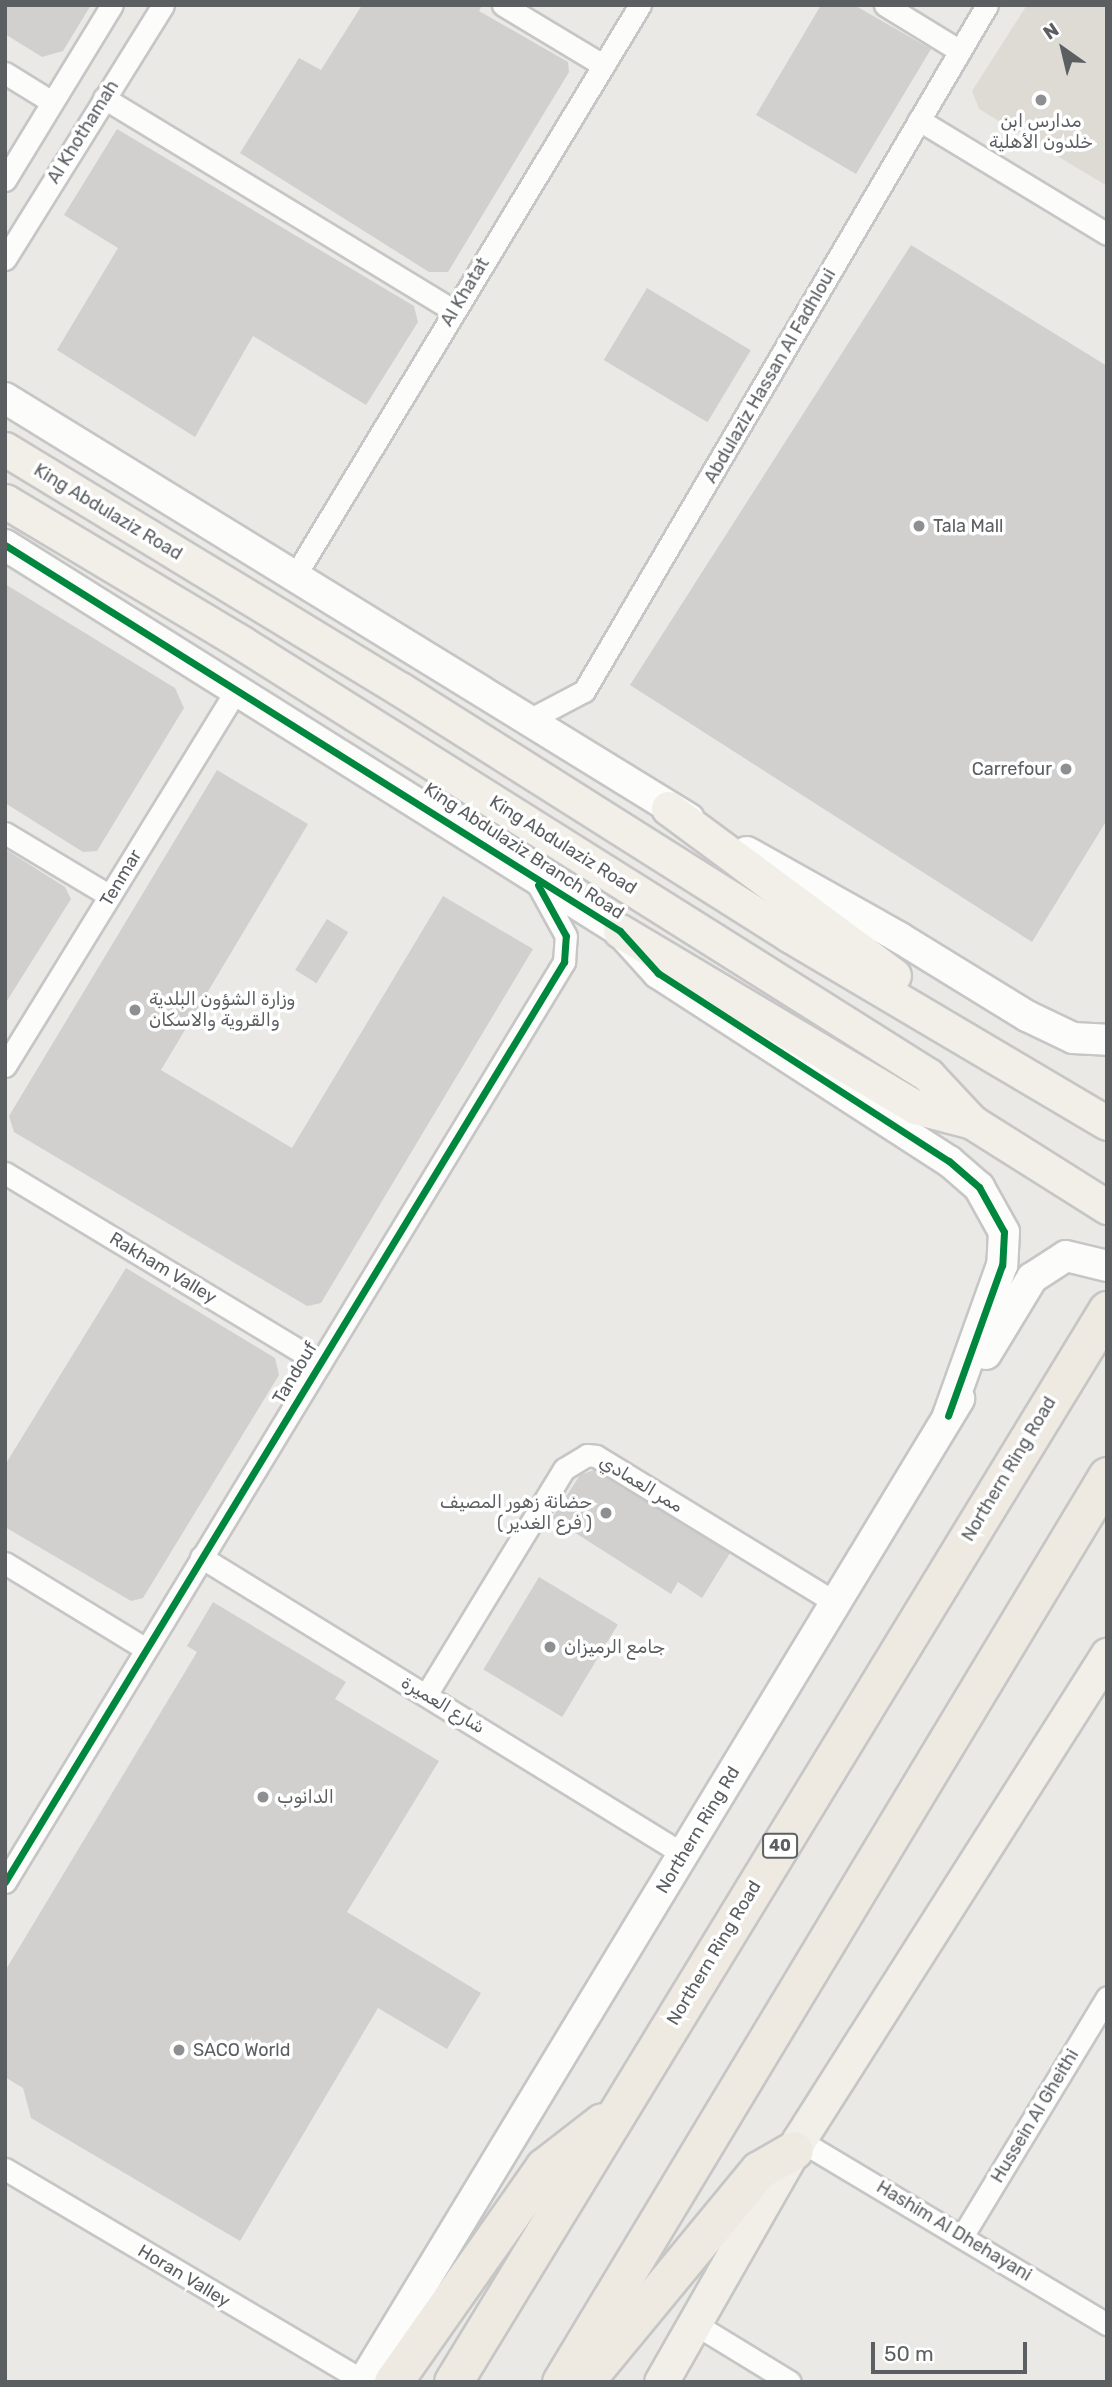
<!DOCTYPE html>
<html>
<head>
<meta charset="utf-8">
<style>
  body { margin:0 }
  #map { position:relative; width:1112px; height:2387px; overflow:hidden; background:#ebe9e5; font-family:Rubik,Cairo,sans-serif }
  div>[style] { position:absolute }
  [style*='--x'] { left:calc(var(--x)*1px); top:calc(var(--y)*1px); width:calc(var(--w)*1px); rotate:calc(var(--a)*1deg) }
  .education>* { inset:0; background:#dedbd5 }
  .building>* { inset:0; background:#d1d0ce; transform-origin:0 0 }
  .roads { filter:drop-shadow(2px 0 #c6c6c6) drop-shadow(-2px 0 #c6c6c6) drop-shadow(0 2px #c6c6c6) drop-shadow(0 -2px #c6c6c6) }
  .street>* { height:21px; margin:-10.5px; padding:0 10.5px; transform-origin:10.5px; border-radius:10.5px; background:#fcfcfb }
  .secondary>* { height:30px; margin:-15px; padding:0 15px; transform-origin:15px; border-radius:15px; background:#fcfcfb }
  .primary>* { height:33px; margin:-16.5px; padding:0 16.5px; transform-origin:16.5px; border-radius:16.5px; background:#f1efe8 }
  .highway>* { height:37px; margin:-18.5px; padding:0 18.5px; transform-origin:18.5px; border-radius:18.5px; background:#eeeae2 }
  .cycleway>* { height:7px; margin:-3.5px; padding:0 3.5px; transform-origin:3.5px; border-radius:3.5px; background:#00873e }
  .dots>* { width:19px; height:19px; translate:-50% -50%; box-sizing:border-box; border:4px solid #fff; border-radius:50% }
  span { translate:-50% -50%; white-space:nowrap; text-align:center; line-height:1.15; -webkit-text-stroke:7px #fff; paint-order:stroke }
  .shield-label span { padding:2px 5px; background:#fff; border:2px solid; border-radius:5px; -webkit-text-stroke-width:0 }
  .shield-label { font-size:16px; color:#5b5f62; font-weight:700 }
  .poi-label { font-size:18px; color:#5b5f62 }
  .left { translate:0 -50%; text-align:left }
  .right { translate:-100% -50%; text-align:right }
  .street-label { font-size:18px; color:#5b5f62 }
  .frame { position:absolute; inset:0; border:7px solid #5b5f62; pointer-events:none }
  .north { position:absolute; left:1028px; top:14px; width:70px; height:70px; -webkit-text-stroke:5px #fff; paint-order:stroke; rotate:326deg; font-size:19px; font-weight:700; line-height:28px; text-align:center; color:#5b5f62 }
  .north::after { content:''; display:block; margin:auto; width:24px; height:32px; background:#5b5f62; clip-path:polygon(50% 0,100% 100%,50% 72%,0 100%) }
  .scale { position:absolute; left:871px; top:2342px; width:156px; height:32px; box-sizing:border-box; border:4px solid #5b5f62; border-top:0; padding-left:9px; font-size:21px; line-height:24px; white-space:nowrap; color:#5b5f62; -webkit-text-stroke:5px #fff; paint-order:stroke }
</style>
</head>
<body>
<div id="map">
  <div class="education">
    <div style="clip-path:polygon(1027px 5px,1107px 5px,1107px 186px,979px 109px,972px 91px)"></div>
  </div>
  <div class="building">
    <div style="clip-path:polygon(5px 5px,91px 5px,63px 51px,42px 57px,5px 34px)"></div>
    <div style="clip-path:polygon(362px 5px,482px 5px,479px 11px,568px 62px,569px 72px,448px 272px,429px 272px,240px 153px,299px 58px,321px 70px)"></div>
    <div style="clip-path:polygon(821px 5px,854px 5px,931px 49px,856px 174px,756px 115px)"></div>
    <div style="clip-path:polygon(117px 129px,414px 306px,418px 322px,366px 405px,253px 336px,195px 437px,57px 350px,118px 248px,64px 215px)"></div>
    <div style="clip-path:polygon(911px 245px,1107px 366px,1107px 820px,1032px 942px,630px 685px)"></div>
    <div style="left:647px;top:288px;width:121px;height:84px;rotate:31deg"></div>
    <div style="clip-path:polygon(5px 584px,175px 688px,184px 708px,97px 851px,83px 852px,5px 803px)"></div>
    <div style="clip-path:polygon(217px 770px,308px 824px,161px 1070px,292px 1148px,443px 896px,533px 949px,321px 1303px,307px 1306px,14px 1132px,9px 1116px)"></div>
    <div style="clip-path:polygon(5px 849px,65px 887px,71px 899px,5px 1004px)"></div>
    <div style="left:327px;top:919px;width:25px;height:60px;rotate:32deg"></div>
    <div style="clip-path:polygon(126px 1268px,275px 1358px,279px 1375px,143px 1598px,131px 1601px,5px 1527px,5px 1465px)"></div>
    <div style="clip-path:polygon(594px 1470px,730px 1553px,702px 1598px,678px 1582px,671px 1594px,552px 1518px,580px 1475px)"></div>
    <div style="left:539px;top:1577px;width:92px;height:108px;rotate:31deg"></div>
    <div style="clip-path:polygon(213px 1602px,346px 1682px,335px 1699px,439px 1761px,347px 1912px,481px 1993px,447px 2049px,378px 2008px,240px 2241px,31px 2118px,23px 2088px,5px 2077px,5px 1971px,197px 1652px,187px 1646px)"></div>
  </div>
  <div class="roads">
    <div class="street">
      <div style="--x:503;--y:5;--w:117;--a:31"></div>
      <div style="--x:885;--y:5;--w:88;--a:31.5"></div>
      <div style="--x:5;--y:73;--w:55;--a:31.7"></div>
      <div style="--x:104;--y:98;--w:410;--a:31.3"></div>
      <div style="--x:919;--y:120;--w:220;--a:31.2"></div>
      <div style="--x:5;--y:180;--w:205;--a:-58.6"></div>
      <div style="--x:5;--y:259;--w:299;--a:-58.1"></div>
      <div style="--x:293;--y:579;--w:671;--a:-58.85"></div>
      <div style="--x:527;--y:721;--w:64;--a:-27.8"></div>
      <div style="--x:584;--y:691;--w:796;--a:-59.57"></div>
      <div style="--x:5;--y:833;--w:122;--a:31"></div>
      <div style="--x:5;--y:1066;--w:443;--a:-58.4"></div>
      <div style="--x:5;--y:1173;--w:368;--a:31.1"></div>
      <div style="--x:201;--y:1557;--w:566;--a:31.64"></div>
      <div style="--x:5;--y:1563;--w:165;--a:31.4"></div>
      <div style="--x:426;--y:1695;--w:265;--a:-58.6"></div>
      <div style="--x:564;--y:1469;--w:27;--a:-31"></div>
      <div style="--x:587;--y:1455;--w:9;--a:6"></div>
      <div style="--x:596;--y:1456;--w:281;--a:31.5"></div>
      <div style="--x:5;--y:1882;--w:1077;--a:-58.72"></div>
      <div style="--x:564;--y:962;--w:26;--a:-86"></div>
      <div style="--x:566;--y:936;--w:60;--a:-118.7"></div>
      <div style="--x:799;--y:2140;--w:359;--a:30.9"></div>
      <div style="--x:5;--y:2169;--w:416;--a:30.6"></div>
      <div style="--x:963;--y:2235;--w:278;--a:-58.8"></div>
      <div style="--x:695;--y:2324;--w:111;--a:31.4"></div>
    </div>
    <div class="secondary">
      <div style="--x:5;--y:398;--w:803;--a:31.61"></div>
      <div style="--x:5;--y:545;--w:726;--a:32.11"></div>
      <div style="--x:620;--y:931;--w:57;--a:47.9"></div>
      <div style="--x:658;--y:973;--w:346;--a:32.9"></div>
      <div style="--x:949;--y:1161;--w:40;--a:41"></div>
      <div style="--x:979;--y:1187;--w:51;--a:60.9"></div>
      <div style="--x:1004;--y:1232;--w:33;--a:93"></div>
      <div style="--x:1002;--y:1265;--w:160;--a:109.7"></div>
      <div style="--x:747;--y:852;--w:176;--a:29.3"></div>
      <div style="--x:900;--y:938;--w:149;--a:31.6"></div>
      <div style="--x:1027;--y:1016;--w:51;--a:25.6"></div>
      <div style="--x:1073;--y:1038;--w:34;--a:3"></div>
      <div style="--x:986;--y:1354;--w:89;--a:-58.8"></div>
      <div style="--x:1032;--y:1278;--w:40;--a:-32.9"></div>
      <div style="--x:1066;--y:1256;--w:42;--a:13.7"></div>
      <div style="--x:363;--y:2382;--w:1150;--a:-58.77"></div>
    </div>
    <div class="primary">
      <div style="--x:5;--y:449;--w:462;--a:31.3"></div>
      <div style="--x:400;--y:689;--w:460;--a:32.3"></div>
      <div style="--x:789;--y:935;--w:369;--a:30.6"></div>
      <div style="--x:5;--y:501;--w:276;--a:30.9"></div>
      <div style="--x:242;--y:643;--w:811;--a:32.2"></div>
      <div style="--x:928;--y:1075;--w:64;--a:46.9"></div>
      <div style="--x:972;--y:1122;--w:160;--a:32.2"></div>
      <div style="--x:668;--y:808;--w:281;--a:36.5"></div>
      <div style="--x:620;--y:931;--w:344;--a:30.8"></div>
      <div style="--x:915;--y:1107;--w:59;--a:14.7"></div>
      <div style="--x:661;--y:2382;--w:279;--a:-60.3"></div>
      <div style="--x:799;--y:2140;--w:575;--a:-57.58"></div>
    </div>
    <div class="highway">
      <div style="--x:393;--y:2382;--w:263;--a:-54.9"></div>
      <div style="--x:544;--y:2167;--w:73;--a:-37.8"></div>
      <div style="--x:453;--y:2382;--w:1256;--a:-58.61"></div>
      <div style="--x:561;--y:2382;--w:1058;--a:-58.92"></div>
      <div style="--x:584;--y:2382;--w:275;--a:-50.5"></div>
      <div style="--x:759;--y:2170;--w:40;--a:-29.7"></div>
    </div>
  </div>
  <div class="cycleway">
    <div style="--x:5;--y:545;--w:726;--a:32.11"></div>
    <div style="--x:620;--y:931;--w:57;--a:47.9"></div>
    <div style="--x:658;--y:973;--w:346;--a:32.9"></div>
    <div style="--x:949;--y:1161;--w:40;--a:41"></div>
    <div style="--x:979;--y:1187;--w:51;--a:60.9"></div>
    <div style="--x:1004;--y:1232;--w:33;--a:93"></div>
    <div style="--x:1002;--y:1265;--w:160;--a:109.7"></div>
    <div style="--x:5;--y:1882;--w:1077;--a:-58.72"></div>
    <div style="--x:564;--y:962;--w:26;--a:-86"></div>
    <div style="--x:566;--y:936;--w:58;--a:-118.8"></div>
  </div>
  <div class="dots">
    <div style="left:1041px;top:100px;background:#8d8f90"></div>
    <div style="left:919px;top:526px;background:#8d8f90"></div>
    <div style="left:1066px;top:769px;background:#8d8f90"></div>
    <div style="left:135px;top:1010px;background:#8d8f90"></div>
    <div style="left:606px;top:1513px;background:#8d8f90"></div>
    <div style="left:550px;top:1647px;background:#8d8f90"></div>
    <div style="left:263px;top:1797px;background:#8d8f90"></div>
    <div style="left:179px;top:2050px;background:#8d8f90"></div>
  </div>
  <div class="shield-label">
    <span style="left:780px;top:1846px">40</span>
  </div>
  <div class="poi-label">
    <span style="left:1041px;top:132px">مدارس ابن<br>خلدون الأهلية</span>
    <span class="left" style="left:933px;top:526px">Tala Mall</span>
    <span class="right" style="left:1052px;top:769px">Carrefour</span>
    <span class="left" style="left:149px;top:1010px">وزارة الشؤون البلدية<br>والقروية والاسكان</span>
    <span class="right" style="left:592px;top:1513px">حضانة زهور المصيف<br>( فرع الغدير )</span>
    <span class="left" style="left:564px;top:1647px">جامع الرميزان</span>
    <span class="left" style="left:277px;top:1797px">الدانوب</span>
    <span class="left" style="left:193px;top:2050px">SACO World</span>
  </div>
  <div class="street-label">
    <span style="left:83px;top:132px;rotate:-58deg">Al Khothamah</span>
    <span style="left:465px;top:292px;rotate:-59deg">Al Khatat</span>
    <span style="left:770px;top:376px;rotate:-60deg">Abdulaziz Hassan Al Fadhloui</span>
    <span style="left:108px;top:512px;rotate:31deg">King Abdulaziz Road</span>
    <span style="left:563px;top:845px;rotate:32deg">King Abdulaziz Road</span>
    <span style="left:524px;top:851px;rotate:33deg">King Abdulaziz Branch Road</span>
    <span style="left:121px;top:878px;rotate:-59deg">Tenmar</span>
    <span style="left:163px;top:1268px;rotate:31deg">Rakham Valley</span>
    <span style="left:295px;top:1373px;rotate:-59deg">Tandouf</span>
    <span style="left:1009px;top:1469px;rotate:-59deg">Northern Ring Road</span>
    <span style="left:641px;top:1484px;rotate:31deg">ممر العمادي</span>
    <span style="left:443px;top:1705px;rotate:31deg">شارع العميرة</span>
    <span style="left:698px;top:1830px;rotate:-59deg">Northern Ring Rd</span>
    <span style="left:714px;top:1953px;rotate:-59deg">Northern Ring Road</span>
    <span style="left:1035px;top:2116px;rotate:-59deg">Hussein Al Gheithi</span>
    <span style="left:954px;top:2231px;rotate:31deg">Hashim Al Dhehayani</span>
    <span style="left:184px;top:2276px;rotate:31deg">Horan Valley</span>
  </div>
  <div class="frame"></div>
  <div class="north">N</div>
  <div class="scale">50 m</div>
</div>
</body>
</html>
